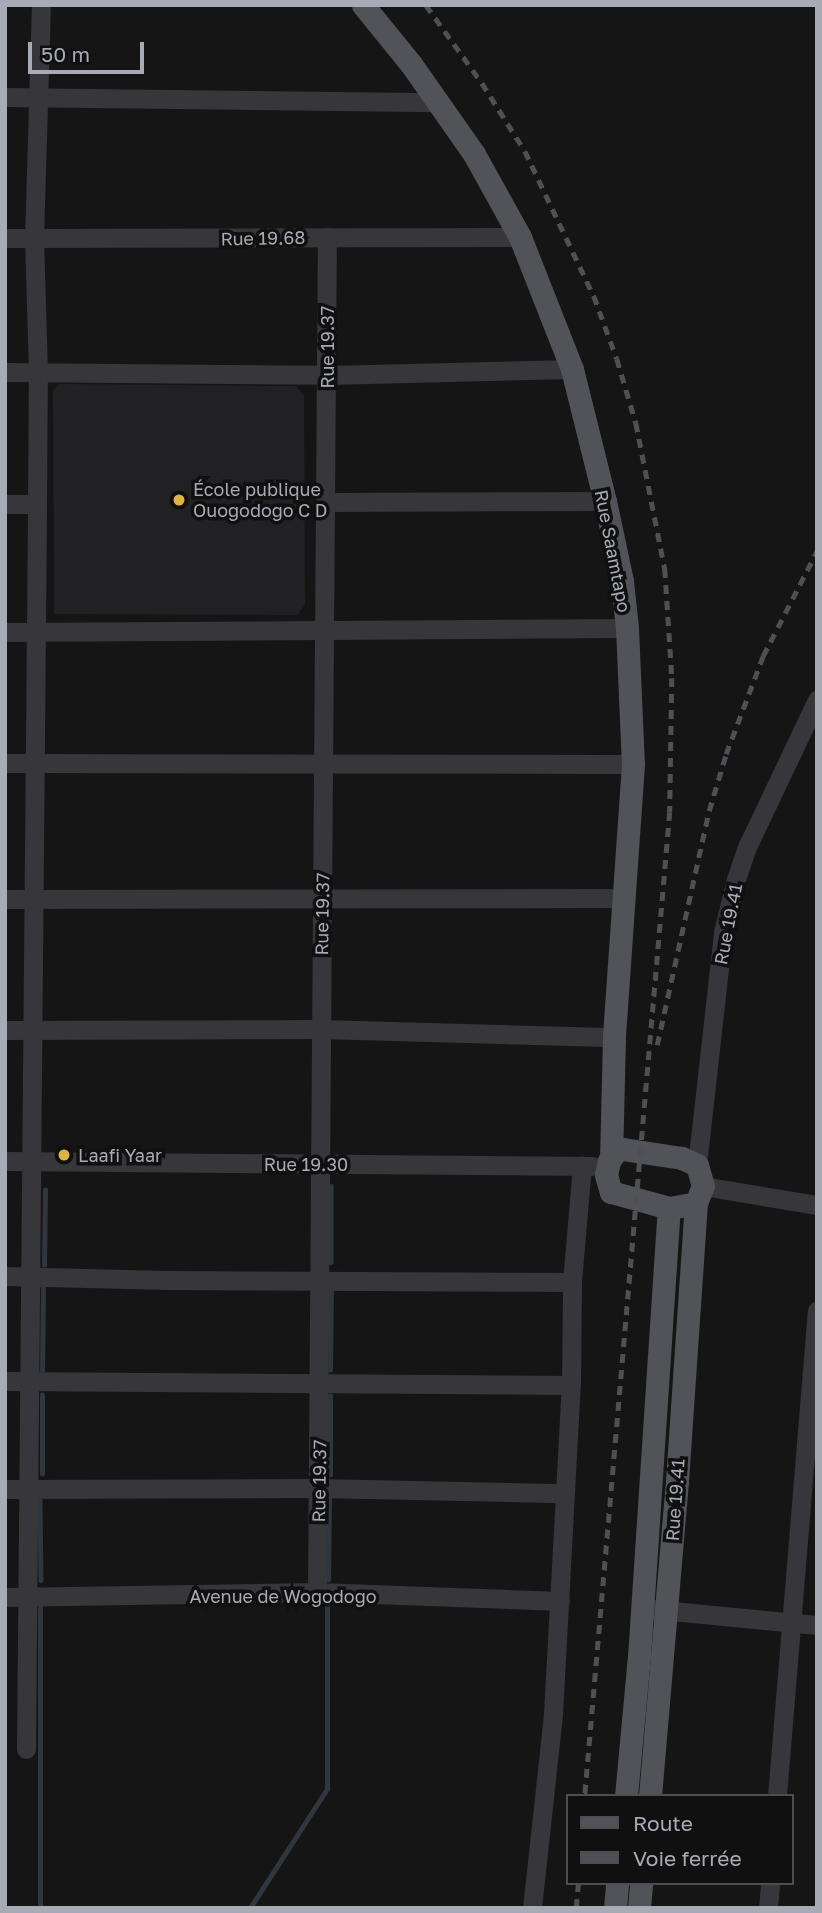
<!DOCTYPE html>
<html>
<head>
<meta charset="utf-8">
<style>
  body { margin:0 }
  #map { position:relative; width:822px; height:1913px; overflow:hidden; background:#151516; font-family:"Golos Text",sans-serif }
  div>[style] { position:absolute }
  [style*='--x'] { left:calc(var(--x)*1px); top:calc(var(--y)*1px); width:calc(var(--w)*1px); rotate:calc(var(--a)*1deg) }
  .built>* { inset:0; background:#212123 }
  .stream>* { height:4.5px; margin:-2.25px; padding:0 2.25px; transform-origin:2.25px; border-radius:2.25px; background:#2f363d }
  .minor>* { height:19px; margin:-9.5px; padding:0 9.5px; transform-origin:9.5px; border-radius:9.5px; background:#36363b }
  .major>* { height:23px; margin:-11.5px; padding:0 11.5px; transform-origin:11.5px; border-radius:11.5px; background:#525359 }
  .rail>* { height:4.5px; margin-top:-2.25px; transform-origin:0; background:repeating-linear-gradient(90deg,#4f5055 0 9px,transparent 0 16px) }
  .dots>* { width:19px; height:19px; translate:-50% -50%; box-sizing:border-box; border:4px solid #101011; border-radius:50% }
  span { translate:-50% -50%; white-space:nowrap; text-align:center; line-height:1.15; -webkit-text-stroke:7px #101011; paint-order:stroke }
  .street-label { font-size:18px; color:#a8abb5 }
  .poi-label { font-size:18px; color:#a8abb5 }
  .left { translate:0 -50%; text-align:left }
  .frame { position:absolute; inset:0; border:7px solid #a8abb5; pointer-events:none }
  .legend { position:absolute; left:566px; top:1794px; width:228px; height:91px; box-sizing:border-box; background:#101011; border:2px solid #4d4e53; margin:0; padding:9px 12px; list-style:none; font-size:21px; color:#a8abb5 }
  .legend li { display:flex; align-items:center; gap:14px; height:35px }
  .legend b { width:35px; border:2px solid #4d4e53 }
  .scale { position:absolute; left:28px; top:42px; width:116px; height:32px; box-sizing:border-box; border:4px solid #a8abb5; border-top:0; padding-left:9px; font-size:21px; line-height:24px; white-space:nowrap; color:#a8abb5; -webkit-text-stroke:5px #101011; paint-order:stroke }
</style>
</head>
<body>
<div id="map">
  <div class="built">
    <div style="clip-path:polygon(58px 384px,296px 386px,304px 396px,305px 604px,298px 615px,54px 614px,53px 391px)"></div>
  </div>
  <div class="stream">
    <div style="--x:331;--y:1186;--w:76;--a:90"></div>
    <div style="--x:44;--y:1265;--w:75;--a:-89.2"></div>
    <div style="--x:42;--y:1370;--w:82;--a:-89.3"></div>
    <div style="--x:330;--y:1370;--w:79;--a:-89.3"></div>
    <div style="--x:42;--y:1474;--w:79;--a:-90"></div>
    <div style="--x:330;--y:1475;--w:79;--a:-90"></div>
    <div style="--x:40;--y:1500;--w:80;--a:89.3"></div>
    <div style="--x:328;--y:1580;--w:81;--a:-89.3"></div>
    <div style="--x:40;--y:1908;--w:302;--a:-90"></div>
    <div style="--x:250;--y:1908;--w:142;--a:-57.1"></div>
    <div style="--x:327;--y:1789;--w:182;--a:-90"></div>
  </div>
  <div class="minor">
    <div style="--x:5;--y:97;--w:433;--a:0.7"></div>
    <div style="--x:5;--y:238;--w:515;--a:-0.11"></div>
    <div style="--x:5;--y:372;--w:323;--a:0.5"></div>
    <div style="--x:328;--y:375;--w:244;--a:-1.4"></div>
    <div style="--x:325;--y:502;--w:280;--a:-0.2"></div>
    <div style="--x:5;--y:504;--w:32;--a:0"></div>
    <div style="--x:5;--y:632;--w:622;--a:-0.37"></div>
    <div style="--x:5;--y:763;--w:628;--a:0.09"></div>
    <div style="--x:5;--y:899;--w:620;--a:-0.09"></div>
    <div style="--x:5;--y:1030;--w:316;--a:-0.2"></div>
    <div style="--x:321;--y:1029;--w:293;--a:1.6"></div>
    <div style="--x:5;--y:1161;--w:587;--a:0.49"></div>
    <div style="--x:697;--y:1165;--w:234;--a:-83.6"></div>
    <div style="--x:723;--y:932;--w:55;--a:-76.2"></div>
    <div style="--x:736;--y:879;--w:36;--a:-71"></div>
    <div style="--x:748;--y:845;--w:161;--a:-64.6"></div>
    <div style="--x:703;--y:1186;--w:116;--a:9.5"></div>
    <div style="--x:5;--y:1276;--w:163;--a:1.4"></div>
    <div style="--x:168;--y:1280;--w:404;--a:0.3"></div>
    <div style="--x:5;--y:1381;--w:566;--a:0.4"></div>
    <div style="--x:5;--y:1489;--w:313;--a:-0.2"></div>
    <div style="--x:318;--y:1488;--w:246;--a:1.2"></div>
    <div style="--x:317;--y:1592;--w:1355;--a:-89.58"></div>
    <div style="--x:5;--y:1597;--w:312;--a:-0.9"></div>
    <div style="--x:317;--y:1592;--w:243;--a:2.1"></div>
    <div style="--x:651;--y:1609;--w:167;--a:5.5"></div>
    <div style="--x:26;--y:1749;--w:1245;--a:-89.49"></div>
    <div style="--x:37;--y:504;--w:132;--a:-89.6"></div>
    <div style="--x:38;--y:372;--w:133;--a:-91.7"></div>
    <div style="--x:34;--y:239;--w:234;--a:-88.3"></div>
    <div style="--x:777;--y:1796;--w:487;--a:-85.3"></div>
    <div style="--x:532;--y:1908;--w:195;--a:-83.8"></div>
    <div style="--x:553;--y:1714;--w:329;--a:-86.9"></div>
    <div style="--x:571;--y:1385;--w:103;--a:-89.4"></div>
    <div style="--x:572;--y:1282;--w:117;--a:-85.1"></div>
    <div style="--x:768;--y:1908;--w:25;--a:-85"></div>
  </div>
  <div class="major">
    <div style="--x:363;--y:5;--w:76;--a:50.9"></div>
    <div style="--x:411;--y:64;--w:110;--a:55"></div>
    <div style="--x:474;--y:154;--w:95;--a:61"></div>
    <div style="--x:520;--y:237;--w:142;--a:68.5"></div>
    <div style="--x:572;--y:369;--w:136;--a:76"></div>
    <div style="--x:605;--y:501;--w:82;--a:78"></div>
    <div style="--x:622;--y:581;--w:47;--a:83.9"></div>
    <div style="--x:627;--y:628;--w:136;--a:87.5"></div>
    <div style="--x:633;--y:764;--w:274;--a:94"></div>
    <div style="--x:614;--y:1037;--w:120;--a:91.4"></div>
    <div style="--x:626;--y:1796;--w:140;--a:-84.7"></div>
    <div style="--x:639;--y:1657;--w:450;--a:-86.2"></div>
    <div style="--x:650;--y:1796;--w:316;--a:-85.1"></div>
    <div style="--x:677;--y:1481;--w:279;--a:-86.1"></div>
    <div style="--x:696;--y:1203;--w:18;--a:-68"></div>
    <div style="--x:703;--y:1186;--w:22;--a:-106"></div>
    <div style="--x:697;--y:1165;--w:17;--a:-155"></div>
    <div style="--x:682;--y:1158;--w:61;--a:-171.5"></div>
    <div style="--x:622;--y:1149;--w:6;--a:162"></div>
    <div style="--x:616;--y:1151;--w:12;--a:125"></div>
    <div style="--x:609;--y:1161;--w:14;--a:102"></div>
    <div style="--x:606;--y:1175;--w:18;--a:74"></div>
    <div style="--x:611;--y:1192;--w:60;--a:15.4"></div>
    <div style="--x:669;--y:1208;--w:27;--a:-10"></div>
    <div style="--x:615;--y:1908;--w:25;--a:-85"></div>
    <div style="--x:639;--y:1908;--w:25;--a:-85"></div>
  </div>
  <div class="rail">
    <div style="--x:426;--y:5;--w:96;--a:54.3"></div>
    <div style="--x:482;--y:83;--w:80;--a:57.7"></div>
    <div style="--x:525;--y:151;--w:161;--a:64.6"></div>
    <div style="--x:594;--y:296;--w:67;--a:69.9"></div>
    <div style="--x:617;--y:359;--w:67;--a:73.5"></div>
    <div style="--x:636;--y:423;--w:149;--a:78.8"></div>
    <div style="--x:665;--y:569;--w:109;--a:86.3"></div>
    <div style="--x:672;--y:678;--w:134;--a:90.9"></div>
    <div style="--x:670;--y:812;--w:988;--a:94.94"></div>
    <div style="--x:657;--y:1045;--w:240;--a:-77.5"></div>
    <div style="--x:709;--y:811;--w:59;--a:-73.4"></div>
    <div style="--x:726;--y:754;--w:105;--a:-69.3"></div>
    <div style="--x:763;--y:656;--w:118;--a:-62.8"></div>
    <div style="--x:576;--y:1908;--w:25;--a:-85"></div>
  </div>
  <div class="dots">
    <div style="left:179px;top:500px;background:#dfb444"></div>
    <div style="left:64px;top:1155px;background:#dfb444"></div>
  </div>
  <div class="street-label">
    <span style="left:263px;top:238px;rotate:-1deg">Rue 19.68</span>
    <span style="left:327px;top:347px;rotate:-90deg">Rue 19.37</span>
    <span style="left:613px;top:551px;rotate:79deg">Rue Saamtapo</span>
    <span style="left:322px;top:914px;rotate:-89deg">Rue 19.37</span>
    <span style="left:728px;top:924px;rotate:-79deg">Rue 19.41</span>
    <span style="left:306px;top:1164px">Rue 19.30</span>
    <span style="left:319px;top:1481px;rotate:-89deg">Rue 19.37</span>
    <span style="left:675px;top:1500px;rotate:-86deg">Rue 19.41</span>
    <span style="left:283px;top:1596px">Avenue de Wogodogo</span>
  </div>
  <div class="poi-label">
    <span class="left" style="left:193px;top:500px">École publique<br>Ouogodogo C D</span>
    <span class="left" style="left:78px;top:1155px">Laafi Yaar</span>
  </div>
  <div class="frame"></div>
  <ul class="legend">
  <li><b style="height:9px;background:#525359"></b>Route</li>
  <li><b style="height:9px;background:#4f5055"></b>Voie ferrée</li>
  </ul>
  <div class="scale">50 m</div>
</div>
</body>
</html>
